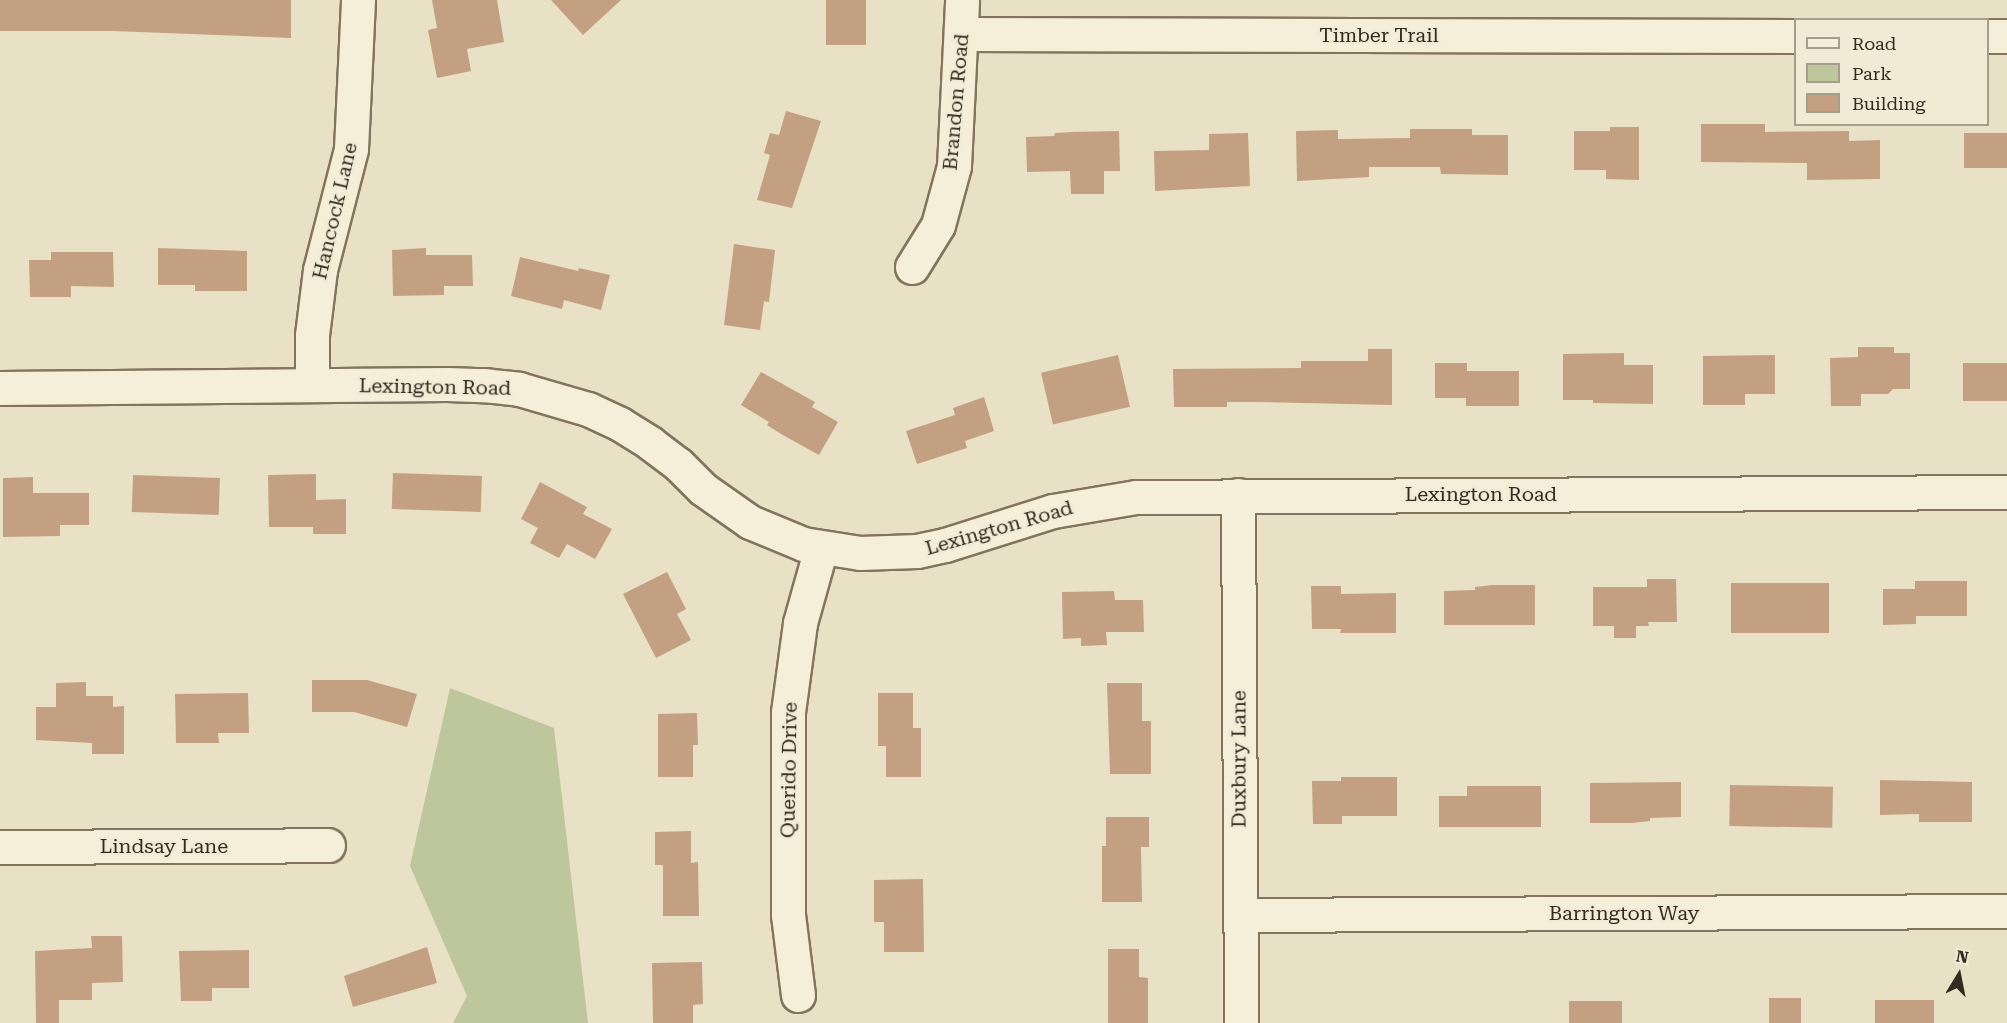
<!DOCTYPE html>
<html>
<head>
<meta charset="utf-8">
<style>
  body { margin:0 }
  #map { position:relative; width:2007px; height:1023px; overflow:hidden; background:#e9e1c6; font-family:"Roboto Serif",serif }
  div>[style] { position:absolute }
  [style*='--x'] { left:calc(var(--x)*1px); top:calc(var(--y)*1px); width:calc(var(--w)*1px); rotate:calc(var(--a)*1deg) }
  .green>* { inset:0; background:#bec69c }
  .building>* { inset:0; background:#c3a081; transform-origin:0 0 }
  .roads { filter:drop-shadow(2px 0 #82745e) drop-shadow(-2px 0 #82745e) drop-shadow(0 2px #82745e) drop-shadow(0 -2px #82745e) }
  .minor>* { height:33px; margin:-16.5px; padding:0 16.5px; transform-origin:16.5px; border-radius:16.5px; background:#f5eed9 }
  span { translate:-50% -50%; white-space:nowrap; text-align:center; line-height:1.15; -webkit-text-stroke:4.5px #f1ebd5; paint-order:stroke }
  .street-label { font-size:20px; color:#342b20 }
  .legend { position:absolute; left:1794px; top:18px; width:195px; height:108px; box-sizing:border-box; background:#f1ebd5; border:2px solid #a59e8d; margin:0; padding:8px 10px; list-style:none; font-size:18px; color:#342b20 }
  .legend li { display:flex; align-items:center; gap:12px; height:30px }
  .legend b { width:30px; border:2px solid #a59e8d }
  .north { position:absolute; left:1929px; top:945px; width:60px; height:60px; -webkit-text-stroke:4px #f1ebd5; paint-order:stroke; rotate:10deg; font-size:16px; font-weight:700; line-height:24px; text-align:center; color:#342b20 }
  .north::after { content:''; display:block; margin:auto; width:21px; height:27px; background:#342b20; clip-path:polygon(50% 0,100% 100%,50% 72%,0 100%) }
</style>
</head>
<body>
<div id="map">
  <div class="green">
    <div style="clip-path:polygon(450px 688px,554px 728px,588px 1023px,453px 1023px,467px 996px,410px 866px)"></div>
  </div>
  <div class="building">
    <div style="clip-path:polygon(0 0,291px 0,291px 38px,113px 31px,0 31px)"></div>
    <div style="clip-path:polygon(432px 0,497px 0,504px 42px,467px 49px,471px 71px,437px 78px,428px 30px,437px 28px)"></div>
    <div style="clip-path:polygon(551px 0,621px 0,583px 35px)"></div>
    <div style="left:826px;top:0;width:40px;height:45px"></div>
    <div style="clip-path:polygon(786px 111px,821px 121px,792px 208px,757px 200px,770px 155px,764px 153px,770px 133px,779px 135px)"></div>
    <div style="clip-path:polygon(1701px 124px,1765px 124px,1765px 132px,1849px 131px,1849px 141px,1880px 140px,1880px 179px,1807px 180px,1807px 163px,1701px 162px)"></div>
    <div style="clip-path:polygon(1610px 127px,1639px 127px,1639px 180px,1606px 179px,1606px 170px,1574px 170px,1574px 131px,1610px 131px)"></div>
    <div style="clip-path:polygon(1410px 129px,1472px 129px,1472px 135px,1508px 135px,1508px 175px,1441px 174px,1440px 167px,1369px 167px,1369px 177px,1297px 181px,1296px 131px,1338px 130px,1338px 139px,1410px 138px)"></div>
    <div style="clip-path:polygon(1119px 131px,1120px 171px,1104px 171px,1104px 194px,1071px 194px,1070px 171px,1027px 172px,1026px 137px,1054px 136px,1055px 133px,1072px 132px)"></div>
    <div style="clip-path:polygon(1248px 133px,1250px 186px,1155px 191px,1154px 151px,1209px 150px,1209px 134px)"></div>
    <div style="left:1964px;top:133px;width:43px;height:35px"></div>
    <div style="clip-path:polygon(734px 244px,775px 250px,769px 302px,764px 301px,760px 330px,724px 325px)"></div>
    <div style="clip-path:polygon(158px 248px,247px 251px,247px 291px,195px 291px,195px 285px,158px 285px)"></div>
    <div style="clip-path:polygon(426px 248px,426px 255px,472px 255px,473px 286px,444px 286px,444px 295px,393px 296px,392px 250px)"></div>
    <div style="clip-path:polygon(51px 252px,113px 252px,114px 287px,71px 286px,71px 297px,30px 297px,29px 260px,51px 260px)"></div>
    <div style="clip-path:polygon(520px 257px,578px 271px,579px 268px,610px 275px,601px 310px,564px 300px,562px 309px,511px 296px)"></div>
    <div style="clip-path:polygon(1858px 347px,1894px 347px,1894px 353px,1910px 353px,1910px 389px,1893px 389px,1888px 394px,1861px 394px,1861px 406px,1831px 406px,1830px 358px,1858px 357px)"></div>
    <div style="clip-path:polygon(1368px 349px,1392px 349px,1392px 405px,1259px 402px,1227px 402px,1227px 407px,1174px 407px,1173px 369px,1301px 368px,1301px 361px,1368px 361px)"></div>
    <div style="clip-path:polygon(1624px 353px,1624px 365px,1653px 365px,1653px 404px,1593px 403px,1593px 400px,1563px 400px,1563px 354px)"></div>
    <div style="left:1118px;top:355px;width:53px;height:79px;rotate:77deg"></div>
    <div style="clip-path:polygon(1775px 355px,1775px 394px,1745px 394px,1745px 405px,1703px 405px,1703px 356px)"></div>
    <div style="clip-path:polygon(1435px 363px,1467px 363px,1467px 371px,1519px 371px,1519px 406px,1466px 406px,1466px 398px,1435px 398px)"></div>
    <div style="left:1963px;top:363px;width:44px;height:38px"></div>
    <div style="clip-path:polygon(761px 372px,815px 402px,812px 407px,838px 422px,819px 455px,781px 434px,767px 425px,769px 422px,741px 405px)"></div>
    <div style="clip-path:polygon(984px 397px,994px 431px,965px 441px,967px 448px,917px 464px,906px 431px,955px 415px,953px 408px)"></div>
    <div style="left:393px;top:473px;width:89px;height:36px;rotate:2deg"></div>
    <div style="clip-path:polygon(316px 474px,316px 500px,346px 499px,346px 534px,313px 534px,313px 527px,269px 527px,268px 475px)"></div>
    <div style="left:133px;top:475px;width:87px;height:37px;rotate:2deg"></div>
    <div style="clip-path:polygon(33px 477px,33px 493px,89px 493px,89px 525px,60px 525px,60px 536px,3px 537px,3px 478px)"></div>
    <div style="clip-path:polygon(540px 482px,587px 507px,583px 514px,612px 529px,595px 559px,567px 544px,559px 558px,530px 543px,538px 528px,521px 519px)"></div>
    <div style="clip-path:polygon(667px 572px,686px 609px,677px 614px,691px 640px,656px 658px,623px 594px)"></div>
    <div style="clip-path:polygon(1647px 579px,1676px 579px,1677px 622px,1648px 622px,1649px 626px,1636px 626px,1636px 638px,1614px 638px,1614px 626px,1593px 626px,1593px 587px,1647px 587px)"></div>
    <div style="clip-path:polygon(1915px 581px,1967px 581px,1967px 616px,1916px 616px,1916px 624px,1883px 625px,1883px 589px,1915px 589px)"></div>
    <div style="left:1829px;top:583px;width:50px;height:98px;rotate:90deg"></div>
    <div style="clip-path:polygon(1493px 585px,1535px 585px,1535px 625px,1444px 625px,1444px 591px,1475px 590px,1475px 587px)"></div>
    <div style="clip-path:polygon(1311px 586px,1341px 586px,1341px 594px,1396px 593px,1396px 633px,1340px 633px,1341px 629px,1312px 629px)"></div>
    <div style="clip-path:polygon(1114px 591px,1115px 600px,1143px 600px,1144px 632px,1106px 632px,1107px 645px,1081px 646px,1081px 638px,1063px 639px,1062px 592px)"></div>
    <div style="clip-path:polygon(312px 680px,367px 680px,417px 694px,407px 727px,354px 712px,312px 712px)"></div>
    <div style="clip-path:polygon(86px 682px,86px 696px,113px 696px,113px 707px,124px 706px,124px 754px,92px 754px,92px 743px,36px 740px,36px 707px,56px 707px,56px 683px)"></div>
    <div style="clip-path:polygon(1107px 683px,1142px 683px,1142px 721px,1151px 721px,1151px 774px,1110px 774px)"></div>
    <div style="clip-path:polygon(248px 693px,249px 733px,218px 733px,219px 743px,176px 743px,175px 694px)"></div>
    <div style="clip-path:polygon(878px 693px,913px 693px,913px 728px,921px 728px,921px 777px,886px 777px,886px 746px,878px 746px)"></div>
    <div style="clip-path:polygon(697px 713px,698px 745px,693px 745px,693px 777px,658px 777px,658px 714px)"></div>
    <div style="clip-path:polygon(1341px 777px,1397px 777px,1397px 816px,1342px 816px,1342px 824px,1313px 824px,1312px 781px,1341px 781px)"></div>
    <div style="clip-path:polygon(1880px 780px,1972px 782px,1972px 822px,1919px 822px,1919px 814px,1880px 815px)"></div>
    <div style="clip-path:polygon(1681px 782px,1681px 817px,1650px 818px,1650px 821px,1632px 823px,1590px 823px,1590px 783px)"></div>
    <div style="left:1730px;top:785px;width:103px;height:41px;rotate:1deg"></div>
    <div style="clip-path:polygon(1467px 786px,1541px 786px,1541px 827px,1439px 827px,1439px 796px,1467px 796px)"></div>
    <div style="clip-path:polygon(1106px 817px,1149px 817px,1149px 847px,1141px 847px,1142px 902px,1102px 902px,1102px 846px,1106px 846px)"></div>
    <div style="clip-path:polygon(691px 831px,691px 863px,698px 862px,699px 916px,663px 916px,663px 865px,655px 865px,655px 832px)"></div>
    <div style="clip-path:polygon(923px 879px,924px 952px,884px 952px,884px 922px,874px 922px,874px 880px)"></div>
    <div style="clip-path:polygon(91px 936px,122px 936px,123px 982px,92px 983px,92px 1000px,59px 1000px,59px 1023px,36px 1023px,35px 951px,92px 948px)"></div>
    <div style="clip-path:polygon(427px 947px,437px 983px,353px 1007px,344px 976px)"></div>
    <div style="clip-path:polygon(1108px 949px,1139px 949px,1139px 977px,1148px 978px,1148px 1023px,1108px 1023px)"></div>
    <div style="clip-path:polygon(249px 950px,249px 988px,212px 988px,212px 1001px,181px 1001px,179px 951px)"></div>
    <div style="clip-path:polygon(702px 962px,703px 1004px,693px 1005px,693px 1023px,653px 1023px,652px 963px)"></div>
    <div style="left:1801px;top:998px;width:25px;height:32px;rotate:90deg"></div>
    <div style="left:1934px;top:1000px;width:23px;height:59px;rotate:90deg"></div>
    <div style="left:1622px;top:1001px;width:22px;height:53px;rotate:90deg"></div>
  </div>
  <div class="roads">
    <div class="minor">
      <div style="--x:962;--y:34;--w:834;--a:0.14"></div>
      <div style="--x:1988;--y:36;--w:19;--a:0"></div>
      <div style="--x:912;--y:267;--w:49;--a:-58.2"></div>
      <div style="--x:938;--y:225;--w:61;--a:-74.8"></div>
      <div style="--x:954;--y:166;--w:166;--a:-87.2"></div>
      <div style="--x:312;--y:385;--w:50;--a:-90"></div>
      <div style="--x:312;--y:335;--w:65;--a:-83"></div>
      <div style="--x:320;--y:270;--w:125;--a:-75.6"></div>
      <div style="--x:351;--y:149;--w:149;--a:-87.3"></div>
      <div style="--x:0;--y:388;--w:447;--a:-0.5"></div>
      <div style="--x:447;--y:384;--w:36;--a:2"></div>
      <div style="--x:483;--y:385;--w:36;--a:6"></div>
      <div style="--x:519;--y:389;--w:72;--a:16.2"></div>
      <div style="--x:588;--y:409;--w:35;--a:25"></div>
      <div style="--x:620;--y:424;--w:36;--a:32"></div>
      <div style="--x:650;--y:443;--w:35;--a:37"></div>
      <div style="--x:678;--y:464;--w:35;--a:45"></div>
      <div style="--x:703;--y:489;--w:57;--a:35.1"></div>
      <div style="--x:750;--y:522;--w:57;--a:22.5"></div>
      <div style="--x:803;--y:544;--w:58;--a:9"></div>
      <div style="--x:860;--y:553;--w:57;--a:-2"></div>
      <div style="--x:917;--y:551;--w:29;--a:-12"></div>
      <div style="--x:945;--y:545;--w:113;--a:-17.5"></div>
      <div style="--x:1053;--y:511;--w:84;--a:-9.6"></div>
      <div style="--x:1136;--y:497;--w:871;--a:-0.33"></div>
      <div style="--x:1238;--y:495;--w:528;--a:89.67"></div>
      <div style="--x:0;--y:847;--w:328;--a:-0.3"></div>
      <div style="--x:1240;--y:915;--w:767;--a:-0.3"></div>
      <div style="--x:798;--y:995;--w:81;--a:-97.1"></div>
      <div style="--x:788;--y:915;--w:203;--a:-90"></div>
      <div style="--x:788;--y:712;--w:90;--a:-82.3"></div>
      <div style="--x:800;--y:623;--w:78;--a:-74.4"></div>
    </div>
  </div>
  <div class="street-label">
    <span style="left:1379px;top:35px">Timber Trail</span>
    <span style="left:956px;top:102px;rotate:-85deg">Brandon Road</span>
    <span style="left:335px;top:211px;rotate:-77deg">Hancock Lane</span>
    <span style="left:435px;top:387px;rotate:1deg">Lexington Road</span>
    <span style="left:1481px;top:494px">Lexington Road</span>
    <span style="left:999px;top:528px;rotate:-16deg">Lexington Road</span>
    <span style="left:1239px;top:759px;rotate:-90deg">Duxbury Lane</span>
    <span style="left:789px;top:770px;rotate:-89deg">Querido Drive</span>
    <span style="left:164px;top:846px">Lindsay Lane</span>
    <span style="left:1624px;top:913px">Barrington Way</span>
  </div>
  <ul class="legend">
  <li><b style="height:8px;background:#f5eed9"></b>Road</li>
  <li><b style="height:16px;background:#bec69c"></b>Park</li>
  <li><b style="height:16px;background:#c3a081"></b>Building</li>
  </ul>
  <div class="north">N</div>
</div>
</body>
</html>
